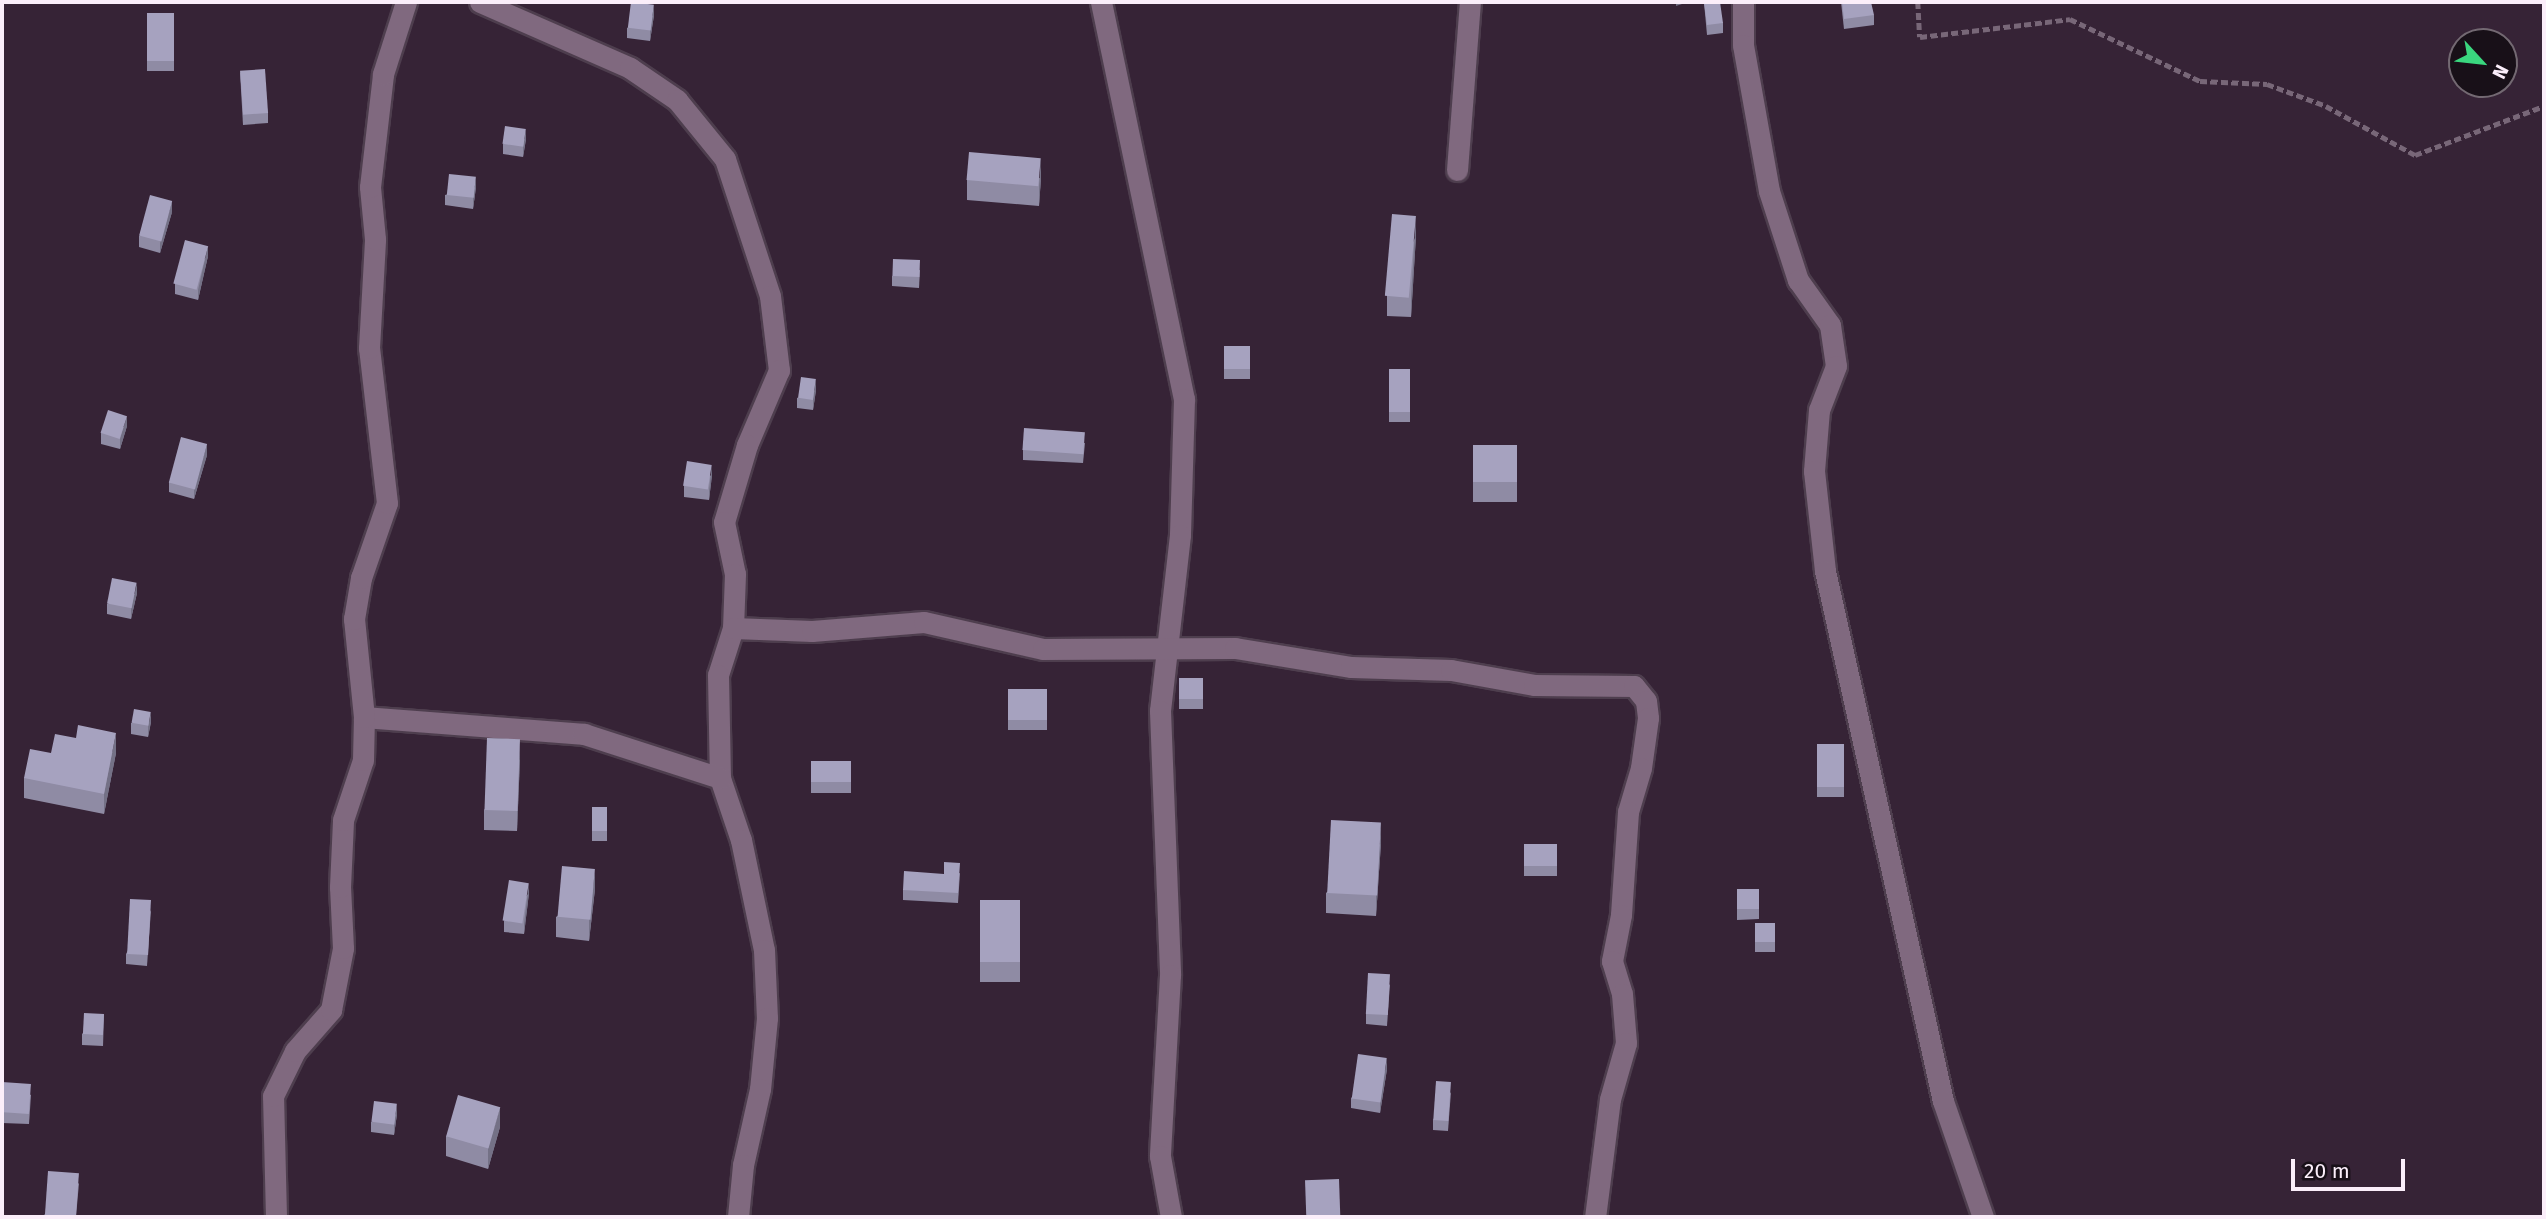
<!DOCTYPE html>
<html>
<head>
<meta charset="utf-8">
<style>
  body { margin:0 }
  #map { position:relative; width:2546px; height:1219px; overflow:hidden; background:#362336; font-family:"Fira Sans",sans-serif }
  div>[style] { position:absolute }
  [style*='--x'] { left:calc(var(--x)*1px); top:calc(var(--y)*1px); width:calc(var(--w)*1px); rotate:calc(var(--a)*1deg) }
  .path>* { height:4.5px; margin-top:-2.25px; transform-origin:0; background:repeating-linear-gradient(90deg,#786778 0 7px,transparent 0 10.5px) }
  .roads { filter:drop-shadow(2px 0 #4e3e4e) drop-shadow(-2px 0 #4e3e4e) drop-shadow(0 2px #4e3e4e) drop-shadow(0 -2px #4e3e4e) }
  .minor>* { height:21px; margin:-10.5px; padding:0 10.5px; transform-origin:10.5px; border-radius:10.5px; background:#80697f }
  .wall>* { inset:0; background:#8f8ba4; transform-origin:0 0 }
  .shaded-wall>* { inset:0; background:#747186 }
  .building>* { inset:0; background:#a6a2bf; transform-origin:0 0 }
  span { translate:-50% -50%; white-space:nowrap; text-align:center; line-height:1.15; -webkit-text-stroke:7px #181018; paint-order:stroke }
  .frame { position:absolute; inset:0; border:4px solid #fbeefa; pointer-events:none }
  .north { position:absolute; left:2448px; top:28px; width:70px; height:70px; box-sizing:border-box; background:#181018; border:2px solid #736972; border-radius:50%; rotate:117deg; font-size:19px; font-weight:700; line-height:28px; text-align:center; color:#fbeefa }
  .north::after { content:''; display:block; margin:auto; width:24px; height:32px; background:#3ad77f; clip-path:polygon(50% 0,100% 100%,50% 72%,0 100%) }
  .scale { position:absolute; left:2291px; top:1159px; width:114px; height:32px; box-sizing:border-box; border:4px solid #fbeefa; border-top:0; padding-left:9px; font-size:21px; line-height:24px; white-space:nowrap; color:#fbeefa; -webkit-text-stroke:5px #181018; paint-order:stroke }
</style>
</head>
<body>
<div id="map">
  <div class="path">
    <div style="--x:1918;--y:2;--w:35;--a:87"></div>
    <div style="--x:1920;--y:37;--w:151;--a:-6.8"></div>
    <div style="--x:2070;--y:19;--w:144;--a:25.5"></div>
    <div style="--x:2200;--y:81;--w:67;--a:2.6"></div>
    <div style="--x:2267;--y:84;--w:63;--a:20.4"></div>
    <div style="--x:2326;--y:106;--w:102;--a:28.8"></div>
    <div style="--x:2415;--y:155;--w:138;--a:-20.8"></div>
  </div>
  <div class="roads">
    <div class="minor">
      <div style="--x:480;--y:2;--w:164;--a:23.7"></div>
      <div style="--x:630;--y:68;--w:57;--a:34.2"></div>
      <div style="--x:677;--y:100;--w:76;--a:50.9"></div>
      <div style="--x:725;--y:159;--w:144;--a:71.8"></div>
      <div style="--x:770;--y:296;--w:75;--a:83.1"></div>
      <div style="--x:779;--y:370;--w:82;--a:113.1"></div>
      <div style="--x:747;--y:445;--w:80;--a:106.6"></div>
      <div style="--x:724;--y:522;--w:53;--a:78.1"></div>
      <div style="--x:735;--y:574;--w:54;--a:92.1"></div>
      <div style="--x:733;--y:628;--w:49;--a:107.7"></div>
      <div style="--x:718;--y:675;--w:103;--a:88.9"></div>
      <div style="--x:720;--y:778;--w:65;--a:71.3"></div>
      <div style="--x:741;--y:840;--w:112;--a:78.2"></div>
      <div style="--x:764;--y:950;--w:68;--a:87.5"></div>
      <div style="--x:767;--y:1018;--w:71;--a:95.6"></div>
      <div style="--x:760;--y:1089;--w:78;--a:102.6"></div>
      <div style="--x:743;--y:1165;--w:52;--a:95.5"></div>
      <div style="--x:1101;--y:2;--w:406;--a:78.2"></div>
      <div style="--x:1184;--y:399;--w:136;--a:91.7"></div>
      <div style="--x:1180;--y:535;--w:177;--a:96.5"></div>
      <div style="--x:1160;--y:711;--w:264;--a:87.8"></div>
      <div style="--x:1170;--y:975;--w:181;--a:93.2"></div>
      <div style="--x:1160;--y:1156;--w:62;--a:79.8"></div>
      <div style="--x:1743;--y:2;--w:43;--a:90"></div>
      <div style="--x:1743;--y:45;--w:148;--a:79.9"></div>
      <div style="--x:1769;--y:191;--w:94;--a:72"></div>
      <div style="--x:1798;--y:280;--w:55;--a:54.6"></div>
      <div style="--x:1830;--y:325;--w:41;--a:81.7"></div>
      <div style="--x:1836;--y:366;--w:47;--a:111.1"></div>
      <div style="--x:1819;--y:410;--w:61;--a:94.7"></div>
      <div style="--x:1814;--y:471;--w:101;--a:83.7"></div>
      <div style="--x:1825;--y:571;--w:543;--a:77.45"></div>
      <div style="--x:1943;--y:1101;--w:123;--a:71"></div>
      <div style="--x:1457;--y:170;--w:169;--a:-85.6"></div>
      <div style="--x:733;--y:628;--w:79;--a:2.2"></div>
      <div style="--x:812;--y:631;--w:112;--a:-4.6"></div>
      <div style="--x:924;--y:622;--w:122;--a:12.8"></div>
      <div style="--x:1043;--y:649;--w:192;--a:-0.3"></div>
      <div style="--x:1235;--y:648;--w:118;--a:9.3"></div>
      <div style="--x:1351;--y:667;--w:100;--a:1.7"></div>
      <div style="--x:1451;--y:670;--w:84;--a:10.2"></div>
      <div style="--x:1534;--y:685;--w:100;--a:0.6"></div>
      <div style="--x:1634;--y:686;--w:19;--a:51"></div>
      <div style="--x:1646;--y:701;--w:17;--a:83"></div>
      <div style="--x:1648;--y:718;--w:50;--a:98"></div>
      <div style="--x:1641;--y:768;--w:46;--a:106.5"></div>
      <div style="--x:1628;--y:812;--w:103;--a:93.9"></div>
      <div style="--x:1621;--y:915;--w:47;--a:101.1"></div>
      <div style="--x:1612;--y:961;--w:34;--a:73"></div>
      <div style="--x:1622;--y:994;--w:49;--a:85.3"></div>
      <div style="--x:1626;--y:1043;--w:58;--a:105.9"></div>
      <div style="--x:1610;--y:1099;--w:119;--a:97.2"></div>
      <div style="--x:364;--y:717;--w:221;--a:4.4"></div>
      <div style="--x:584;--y:734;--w:143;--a:17.9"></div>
      <div style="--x:276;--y:1217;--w:121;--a:-91.4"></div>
      <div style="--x:273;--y:1096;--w:50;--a:-63.9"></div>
      <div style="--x:295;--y:1051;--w:55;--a:-48.7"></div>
      <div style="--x:331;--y:1010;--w:63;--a:-79"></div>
      <div style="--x:343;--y:948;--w:61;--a:-92.8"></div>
      <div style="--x:340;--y:887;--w:67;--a:-87.4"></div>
      <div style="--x:343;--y:820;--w:63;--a:-71.6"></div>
      <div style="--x:363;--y:760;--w:43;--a:-88.7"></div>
      <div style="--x:364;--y:717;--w:99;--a:-95.8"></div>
      <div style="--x:354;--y:619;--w:42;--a:-80.3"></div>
      <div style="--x:361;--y:578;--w:79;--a:-70.9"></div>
      <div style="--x:387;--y:503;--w:156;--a:-96.6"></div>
      <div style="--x:369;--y:348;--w:109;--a:-86.8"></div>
      <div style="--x:375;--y:239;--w:52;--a:-95.5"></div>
      <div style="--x:370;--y:187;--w:114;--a:-83.4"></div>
      <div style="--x:383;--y:74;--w:76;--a:-72.3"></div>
    </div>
  </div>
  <div class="wall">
    <div style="clip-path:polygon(1841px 2px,1874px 15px,1874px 25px,1844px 29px)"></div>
    <div style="clip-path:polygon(1704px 3px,1723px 23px,1723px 33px,1707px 35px)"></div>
    <div style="left:147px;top:13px;width:27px;height:58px"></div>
    <div style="clip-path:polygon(654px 15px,650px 41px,627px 38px,627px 28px)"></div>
    <div style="clip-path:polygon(240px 72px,268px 113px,268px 123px,243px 125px)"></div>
    <div style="clip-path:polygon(526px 139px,523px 157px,503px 154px,503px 144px)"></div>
    <div style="clip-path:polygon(1041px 178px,1039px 206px,967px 200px,967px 180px)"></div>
    <div style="clip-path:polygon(476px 187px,473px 209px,445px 205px,445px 195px)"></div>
    <div style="clip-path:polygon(172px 212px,160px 253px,139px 247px,139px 236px)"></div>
    <div style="clip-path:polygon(1416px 236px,1411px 317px,1387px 316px,1387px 296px)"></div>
    <div style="clip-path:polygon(208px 256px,198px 300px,175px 294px,175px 284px)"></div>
    <div style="clip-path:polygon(920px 270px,919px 288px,892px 286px,892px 276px)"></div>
    <div style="left:1224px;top:346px;width:26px;height:33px"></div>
    <div style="left:1389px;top:369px;width:21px;height:53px"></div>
    <div style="clip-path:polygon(816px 390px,813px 410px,797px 408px,797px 398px)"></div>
    <div style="clip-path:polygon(127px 426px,120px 449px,101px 444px,101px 433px)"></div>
    <div style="clip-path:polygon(1085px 443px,1083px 463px,1023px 460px,1023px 450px)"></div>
    <div style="left:1473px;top:445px;width:44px;height:57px"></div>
    <div style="clip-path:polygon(207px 455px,194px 499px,169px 492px,169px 482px)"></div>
    <div style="clip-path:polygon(712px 475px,709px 500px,684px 497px,684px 486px)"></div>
    <div style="clip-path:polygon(137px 593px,131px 619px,107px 614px,107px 604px)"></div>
    <div style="left:1179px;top:678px;width:24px;height:31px"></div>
    <div style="left:1047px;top:689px;width:41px;height:39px;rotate:90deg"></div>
    <div style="clip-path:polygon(151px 722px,148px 737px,131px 734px,131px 723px)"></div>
    <div style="clip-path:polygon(76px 738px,116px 753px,104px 814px,24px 798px,24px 778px,51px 753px)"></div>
    <div style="left:1817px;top:744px;width:27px;height:53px"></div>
    <div style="clip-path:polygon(520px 759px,517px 831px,484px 830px,484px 810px)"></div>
    <div style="left:811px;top:761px;width:40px;height:32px"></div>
    <div style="left:592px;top:807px;width:15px;height:34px"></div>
    <div style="clip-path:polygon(1381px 843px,1376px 916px,1326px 913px,1326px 893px)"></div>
    <div style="left:1557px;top:844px;width:32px;height:33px;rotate:90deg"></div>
    <div style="clip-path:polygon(960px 873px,958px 903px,903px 900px,903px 890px)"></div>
    <div style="clip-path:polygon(595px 889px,589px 941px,556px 937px,556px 917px)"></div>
    <div style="clip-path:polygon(1759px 889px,1759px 919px,1737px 920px,1737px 909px)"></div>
    <div style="clip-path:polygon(529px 893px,524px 934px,504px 932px,504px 921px)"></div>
    <div style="left:980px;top:900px;width:40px;height:82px"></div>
    <div style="clip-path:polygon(151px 910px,147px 966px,126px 964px,126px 954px)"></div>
    <div style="left:1755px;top:923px;width:20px;height:29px"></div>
    <div style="clip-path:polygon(1390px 984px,1387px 1026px,1366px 1024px,1366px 1014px)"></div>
    <div style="clip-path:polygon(104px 1014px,103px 1046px,82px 1045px,82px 1034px)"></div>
    <div style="clip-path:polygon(1387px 1069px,1380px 1113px,1351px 1108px,1351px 1098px)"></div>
    <div style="clip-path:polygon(2px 1082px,31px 1095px,29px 1124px,2px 1123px)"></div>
    <div style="clip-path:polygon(1451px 1092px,1448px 1131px,1433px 1130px,1433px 1120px)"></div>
    <div style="clip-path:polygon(397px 1114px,394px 1135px,371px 1132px,371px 1122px)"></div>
    <div style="clip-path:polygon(500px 1127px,488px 1169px,446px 1156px,446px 1136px)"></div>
    <div style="clip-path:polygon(79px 1183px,76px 1217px,44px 1217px,44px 1215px)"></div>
  </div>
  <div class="shaded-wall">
    <div style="clip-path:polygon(1676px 2px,1688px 2px,1676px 6px)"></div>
    <div style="clip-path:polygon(654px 5px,654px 15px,650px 41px,650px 31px)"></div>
    <div style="clip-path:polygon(526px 129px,526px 139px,523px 157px,523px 147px)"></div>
    <div style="clip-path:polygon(1041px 158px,1041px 178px,1039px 206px,1039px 186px)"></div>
    <div style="clip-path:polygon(476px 177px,476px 187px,473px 209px,473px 199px)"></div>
    <div style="clip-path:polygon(172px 201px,172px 212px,160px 253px,160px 243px)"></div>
    <div style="clip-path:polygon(1416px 216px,1416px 236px,1411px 317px,1411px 297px)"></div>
    <div style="clip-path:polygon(208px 246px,208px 256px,198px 300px,198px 290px)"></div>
    <div style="clip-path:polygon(816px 379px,816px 390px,813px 410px,813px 399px)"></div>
    <div style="clip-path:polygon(127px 416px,127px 426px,120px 449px,120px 439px)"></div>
    <div style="clip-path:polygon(207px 444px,207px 455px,194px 499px,194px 489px)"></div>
    <div style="clip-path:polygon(712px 465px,712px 475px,709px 500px,709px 490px)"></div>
    <div style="clip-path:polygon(137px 583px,137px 593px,131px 619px,131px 609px)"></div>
    <div style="clip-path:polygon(151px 712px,151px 722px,148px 737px,148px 727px)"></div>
    <div style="clip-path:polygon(116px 733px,116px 753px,104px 814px,104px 794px)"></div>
    <div style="clip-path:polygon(520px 739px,520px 759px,517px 831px,517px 811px)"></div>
    <div style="clip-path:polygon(1381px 823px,1381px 843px,1376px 916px,1376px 896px)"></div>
    <div style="clip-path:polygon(595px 869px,595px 889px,589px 941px,589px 921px)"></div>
    <div style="clip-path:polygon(529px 883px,529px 893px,524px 934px,524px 924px)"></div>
    <div style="clip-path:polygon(1387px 1058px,1387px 1069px,1380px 1113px,1380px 1102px)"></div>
    <div style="clip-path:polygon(397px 1104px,397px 1114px,394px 1135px,394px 1124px)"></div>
    <div style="clip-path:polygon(500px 1107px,500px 1127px,488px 1169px,488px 1148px)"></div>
  </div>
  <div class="building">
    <div style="left:631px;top:2px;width:23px;height:26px;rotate:7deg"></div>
    <div style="clip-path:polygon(1709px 2px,1720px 2px,1723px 23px,1707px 25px,1704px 3px)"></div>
    <div style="clip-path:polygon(1842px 2px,1871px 2px,1874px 15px,1844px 19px)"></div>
    <div style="left:147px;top:13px;width:27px;height:48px"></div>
    <div style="left:265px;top:69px;width:44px;height:25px;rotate:86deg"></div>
    <div style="left:505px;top:126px;width:21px;height:18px;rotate:8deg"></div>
    <div style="left:969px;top:152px;width:72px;height:28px;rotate:5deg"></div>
    <div style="left:449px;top:174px;width:27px;height:21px;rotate:6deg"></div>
    <div style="left:150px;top:195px;width:23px;height:42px;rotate:15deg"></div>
    <div style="left:1392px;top:214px;width:24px;height:82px;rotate:5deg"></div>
    <div style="left:185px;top:240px;width:24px;height:45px;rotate:15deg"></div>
    <div style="left:893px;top:259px;width:27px;height:17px;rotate:2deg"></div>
    <div style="left:1224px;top:346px;width:26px;height:23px"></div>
    <div style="left:1389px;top:369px;width:21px;height:43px"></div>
    <div style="left:801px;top:377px;width:15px;height:21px;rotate:8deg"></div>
    <div style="left:108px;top:410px;width:20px;height:24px;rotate:18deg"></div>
    <div style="left:1024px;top:428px;width:61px;height:22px;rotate:4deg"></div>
    <div style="left:181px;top:437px;width:27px;height:47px;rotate:15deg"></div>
    <div style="left:1473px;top:445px;width:44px;height:37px"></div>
    <div style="left:687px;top:461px;width:25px;height:25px;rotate:9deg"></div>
    <div style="left:112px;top:578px;width:25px;height:26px;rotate:11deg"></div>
    <div style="left:1179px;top:678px;width:24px;height:21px"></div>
    <div style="left:1047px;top:689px;width:31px;height:39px;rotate:90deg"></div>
    <div style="left:134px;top:709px;width:17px;height:14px;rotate:10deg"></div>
    <div style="clip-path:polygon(78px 725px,116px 733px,104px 794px,24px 778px,30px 749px,51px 753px,55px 734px,76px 738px)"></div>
    <div style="left:487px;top:738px;width:33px;height:72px;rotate:2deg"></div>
    <div style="left:1817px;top:744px;width:27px;height:43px"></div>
    <div style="left:811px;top:761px;width:40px;height:21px"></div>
    <div style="left:592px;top:807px;width:15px;height:24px"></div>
    <div style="left:1331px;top:820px;width:50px;height:73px;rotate:3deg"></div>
    <div style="left:1557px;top:844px;width:22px;height:33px;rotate:90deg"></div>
    <div style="clip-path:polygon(944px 862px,960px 863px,958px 893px,903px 890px,904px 871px,944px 874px)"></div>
    <div style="left:562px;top:866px;width:33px;height:51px;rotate:5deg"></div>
    <div style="left:509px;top:880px;width:20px;height:41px;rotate:9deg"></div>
    <div style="left:1737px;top:889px;width:22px;height:20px"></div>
    <div style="left:130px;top:899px;width:21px;height:55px;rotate:3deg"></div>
    <div style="left:980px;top:900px;width:40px;height:62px"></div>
    <div style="left:1755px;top:923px;width:20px;height:19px"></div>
    <div style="left:1368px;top:973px;width:22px;height:41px;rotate:3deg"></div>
    <div style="left:84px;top:1013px;width:20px;height:21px;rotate:3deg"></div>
    <div style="left:1358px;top:1054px;width:29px;height:45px;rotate:8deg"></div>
    <div style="left:1436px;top:1081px;width:15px;height:39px;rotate:4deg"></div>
    <div style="left:2px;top:1082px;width:29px;height:30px;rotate:4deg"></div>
    <div style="left:458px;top:1095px;width:44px;height:43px;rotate:16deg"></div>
    <div style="left:374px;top:1101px;width:23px;height:21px;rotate:7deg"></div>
    <div style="left:48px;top:1171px;width:31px;height:44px;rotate:4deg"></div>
    <div style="left:1339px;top:1179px;width:38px;height:34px;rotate:88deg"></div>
  </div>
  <div class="frame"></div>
  <div class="north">N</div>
  <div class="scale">20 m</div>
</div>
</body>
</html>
